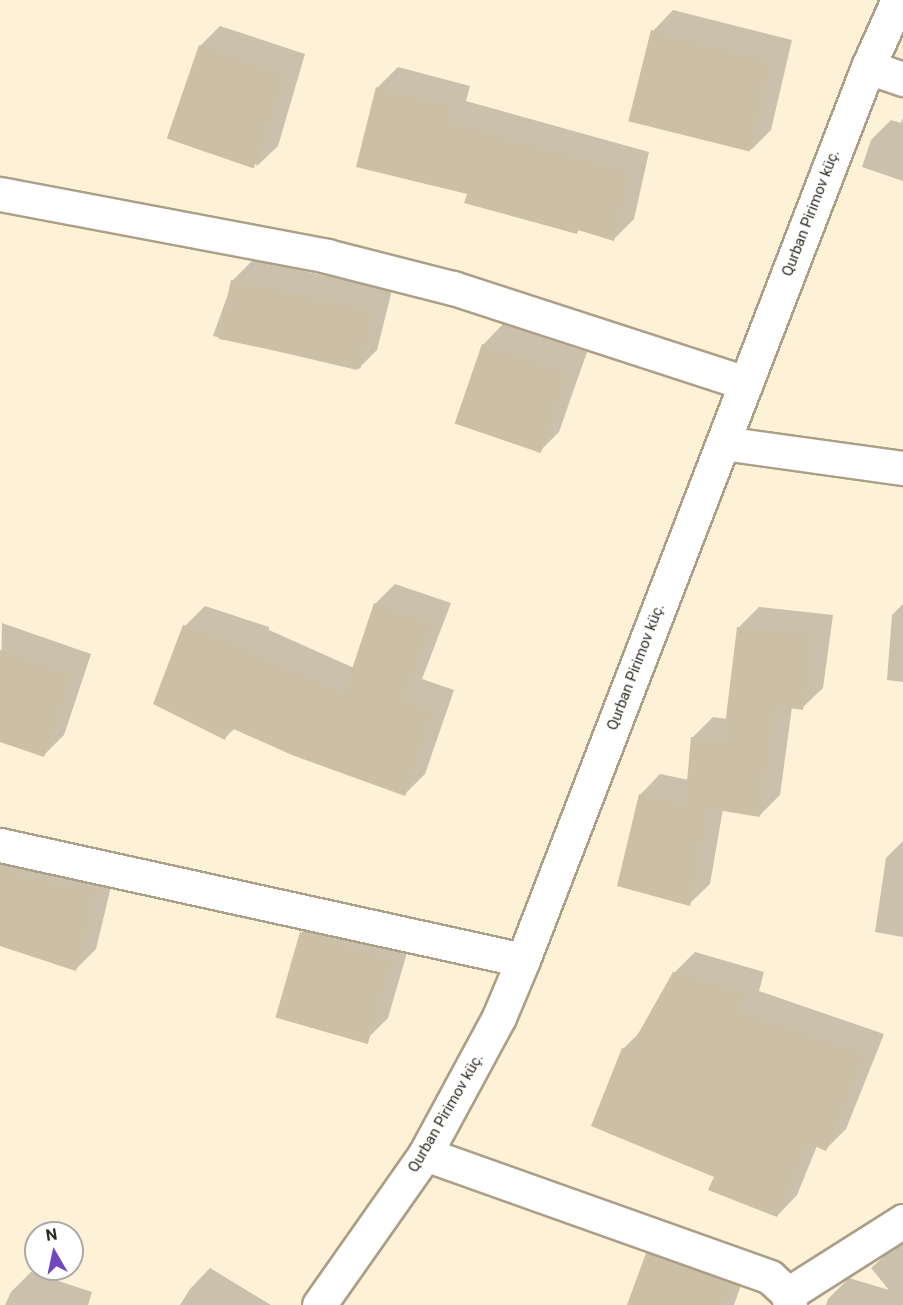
<!DOCTYPE html>
<html>
<head>
<meta charset="utf-8">
<style>
  body { margin:0 }
  #map { position:relative; width:903px; height:1305px; overflow:hidden; background:#fdf1d7; font-family:Roboto,sans-serif }
  div>[style] { position:absolute }
  [style*='--x'] { left:calc(var(--x)*1px); top:calc(var(--y)*1px); width:calc(var(--w)*1px); rotate:calc(var(--a)*1deg) }
  .shadow>* { inset:0; background:#0003 }
  .building>* { inset:0; background:#cbbfa6; transform-origin:0 0 }
  .roads { filter:drop-shadow(2px 0 #ab9f87) drop-shadow(-2px 0 #ab9f87) drop-shadow(0 2px #ab9f87) drop-shadow(0 -2px #ab9f87) }
  .minor>* { height:33px; margin:-16.5px; padding:0 16.5px; transform-origin:16.5px; border-radius:16.5px; background:#fff }
  span { translate:-50% -50%; white-space:nowrap; text-align:center; line-height:1.15; -webkit-text-stroke:6px #fff; paint-order:stroke }
  .street-label { font-size:15px; color:#302b22 }
  .north { position:absolute; left:24px; top:1221px; width:60px; height:60px; box-sizing:border-box; background:#fff; border:2px solid #acaaa7; border-radius:50%; rotate:351deg; font-size:16px; font-weight:700; line-height:24px; text-align:center; color:#302b22 }
  .north::after { content:''; display:block; margin:auto; width:21px; height:27px; background:#7347bf; clip-path:polygon(50% 0,100% 100%,50% 72%,0 100%) }
</style>
</head>
<body>
<div id="map">
  <div class="shadow">
    <div style="clip-path:polygon(673px 10px,792px 40px,771px 130px,751px 150px,653px 31px)"></div>
    <div style="clip-path:polygon(220px 26px,305px 54px,278px 146px,257px 166px,200px 46px)"></div>
    <div style="clip-path:polygon(398px 67px,470px 86px,466px 101px,649px 152px,634px 219px,614px 239px,580px 229px,576px 233px,469px 193px,378px 87px)"></div>
    <div style="clip-path:polygon(903px 117px,903px 181px,862px 167px,871px 140px,891px 120px,901px 123px)"></div>
    <div style="clip-path:polygon(253px 260px,392px 290px,377px 350px,357px 370px,213px 336px,233px 280px)"></div>
    <div style="clip-path:polygon(503px 324px,587px 352px,559px 432px,539px 452px,483px 345px)"></div>
    <div style="clip-path:polygon(395px 584px,451px 603px,422px 679px,454px 690px,425px 774px,405px 794px,235px 728px,225px 738px,185px 626px,205px 606px,269px 627px,269px 630px,354px 668px,375px 604px)"></div>
    <div style="clip-path:polygon(903px 604px,903px 682px,887px 680px,892px 615px)"></div>
    <div style="clip-path:polygon(759px 607px,833px 615px,823px 688px,802px 708px,792px 707px,780px 795px,759px 816px,723px 809px,710px 884px,689px 904px,640px 795px,660px 774px,689px 780px,693px 737px,713px 717px,727px 719px,738px 628px)"></div>
    <div style="clip-path:polygon(2px 623px,91px 654px,64px 735px,44px 755px,0 740px)"></div>
    <div style="clip-path:polygon(903px 841px,903px 937px,875px 932px,886px 858px)"></div>
    <div style="clip-path:polygon(16px 847px,115px 870px,96px 949px,76px 969px,0 944px,0 862px)"></div>
    <div style="clip-path:polygon(322px 912px,411px 939px,388px 1018px,368px 1038px,301px 933px)"></div>
    <div style="clip-path:polygon(695px 952px,764px 972px,759px 991px,884px 1034px,846px 1129px,826px 1149px,817px 1146px,797px 1195px,777px 1216px,716px 1176px,623px 1049px,643px 1029px,674px 973px)"></div>
    <div style="clip-path:polygon(668px 1233px,749px 1262px,734px 1305px,630px 1305px,647px 1254px)"></div>
    <div style="clip-path:polygon(903px 1239px,903px 1305px,826px 1305px,828px 1299px,849px 1278px,889px 1290px,871px 1268px)"></div>
    <div style="clip-path:polygon(210px 1268px,271px 1305px,180px 1305px,190px 1289px)"></div>
    <div style="clip-path:polygon(31px 1272px,92px 1292px,88px 1305px,5px 1305px,11px 1292px)"></div>
  </div>
  <div class="building">
    <div style="left:651px;top:30px;width:125px;height:94px;rotate:14deg"></div>
    <div style="left:199px;top:45px;width:92px;height:99px;rotate:19deg"></div>
    <div style="clip-path:polygon(376px 87px,451px 106px,446px 121px,630px 172px,614px 241px,578px 230px,577px 234px,464px 203px,467px 194px,356px 167px)"></div>
    <div style="left:231px;top:280px;width:145px;height:60px;rotate:12deg"></div>
    <div style="left:482px;top:344px;width:91px;height:84px;rotate:19deg"></div>
    <div style="clip-path:polygon(374px 603px,432px 623px,403px 700px,434px 711px,405px 796px,292px 755px,229px 727px,225px 740px,153px 704px,183px 625px,250px 648px,249px 650px,344px 693px)"></div>
    <div style="clip-path:polygon(737px 627px,814px 635px,803px 710px,775px 706px,760px 817px,705px 808px,708px 808px,690px 906px,617px 886px,639px 794px,685px 804px,691px 737px,723px 742px)"></div>
    <div style="clip-path:polygon(0 650px,72px 675px,44px 757px,0 742px)"></div>
    <div style="clip-path:polygon(0 868px,34px 879px,96px 890px,76px 971px,0 946px)"></div>
    <div style="left:300px;top:932px;width:96px;height:89px;rotate:16deg"></div>
    <div style="clip-path:polygon(673px 972px,745px 992px,739px 1011px,865px 1054px,826px 1151px,807px 1143px,777px 1217px,708px 1190px,714px 1177px,591px 1126px,622px 1048px,629px 1050px)"></div>
    <div style="clip-path:polygon(646px 1253px,730px 1283px,722px 1305px,627px 1305px)"></div>
  </div>
  <div class="roads">
    <div class="minor">
      <div style="--x:868;--y:67;--w:37;--a:19"></div>
      <div style="--x:0;--y:194;--w:333;--a:10.7"></div>
      <div style="--x:327;--y:256;--w:130;--a:14.3"></div>
      <div style="--x:453;--y:288;--w:308;--a:18"></div>
      <div style="--x:723;--y:443;--w:182;--a:7.9"></div>
      <div style="--x:0;--y:845;--w:535;--a:12.4"></div>
      <div style="--x:425;--y:1154;--w:366;--a:19.6"></div>
      <div style="--x:770;--y:1277;--w:25;--a:43"></div>
      <div style="--x:788;--y:1294;--w:11;--a:80"></div>
      <div style="--x:788;--y:1294;--w:136;--a:-32.4"></div>
      <div style="--x:319;--y:1305;--w:184;--a:-54.9"></div>
      <div style="--x:425;--y:1154;--w:156;--a:-61.6"></div>
      <div style="--x:499;--y:1017;--w:62;--a:-67.2"></div>
      <div style="--x:523;--y:960;--w:957;--a:-68.88"></div>
      <div style="--x:868;--y:67;--w:73;--a:-65.9"></div>
    </div>
  </div>
  <div class="street-label">
    <span style="left:811px;top:213px;rotate:-69deg">Qurban Pirimov küç.</span>
    <span style="left:636px;top:667px;rotate:-69deg">Qurban Pirimov küç.</span>
    <span style="left:446px;top:1113px;rotate:-60deg">Qurban Pirimov küç.</span>
  </div>
  <div class="north">N</div>
</div>
</body>
</html>
